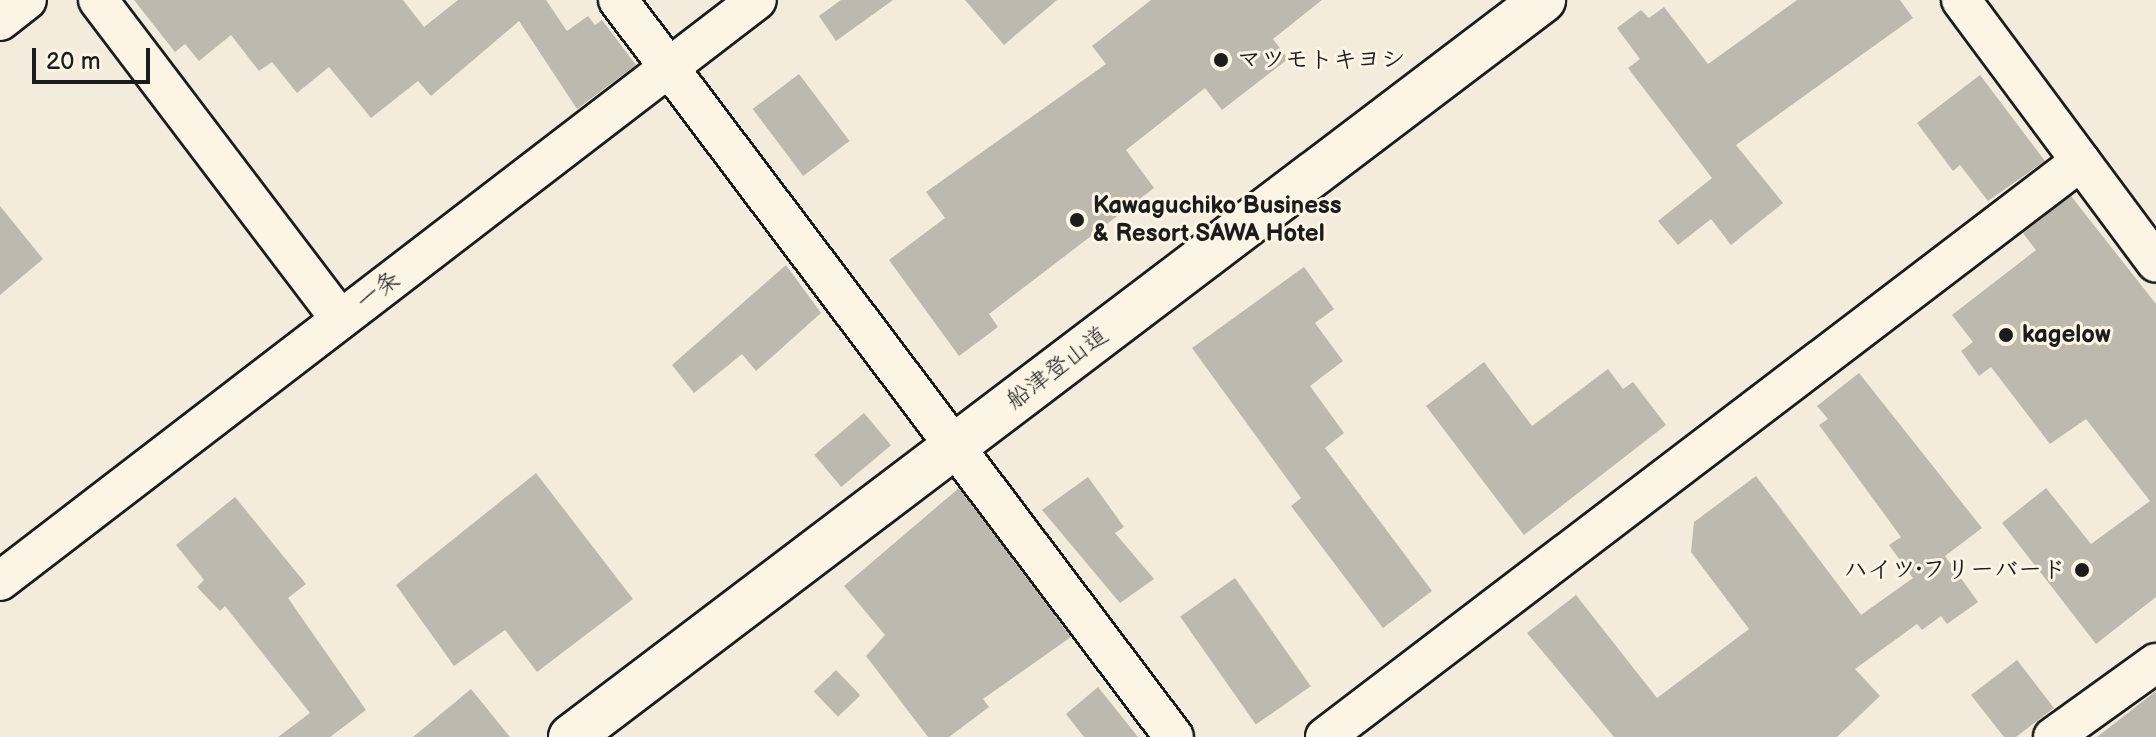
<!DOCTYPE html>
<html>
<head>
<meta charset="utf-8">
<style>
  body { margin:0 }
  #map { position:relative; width:2156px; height:737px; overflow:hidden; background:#f3ecdd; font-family:"Balsamiq Sans","Klee One",sans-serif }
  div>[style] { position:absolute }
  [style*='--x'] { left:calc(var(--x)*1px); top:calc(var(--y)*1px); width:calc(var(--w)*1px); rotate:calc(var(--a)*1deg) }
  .building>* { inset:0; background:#beb9ae; transform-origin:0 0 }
  .roads { filter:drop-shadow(2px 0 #1c1c1c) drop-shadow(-2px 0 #1c1c1c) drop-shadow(0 2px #1c1c1c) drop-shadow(0 -2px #1c1c1c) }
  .street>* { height:38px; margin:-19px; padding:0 19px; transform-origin:19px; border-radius:19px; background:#fcf5e5 }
  .secondary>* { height:44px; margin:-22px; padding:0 22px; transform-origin:22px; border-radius:22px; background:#fcf5e5 }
  .dots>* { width:22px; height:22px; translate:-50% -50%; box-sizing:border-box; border:4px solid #fcf5e5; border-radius:50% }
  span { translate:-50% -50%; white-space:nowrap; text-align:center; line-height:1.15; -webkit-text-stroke:6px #fcf5e5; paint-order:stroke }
  .poi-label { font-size:24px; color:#1c1c1c; font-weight:700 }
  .left { translate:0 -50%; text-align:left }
  .right { translate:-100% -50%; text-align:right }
  .street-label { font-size:24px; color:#1c1c1c }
  .scale { position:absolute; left:32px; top:48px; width:118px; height:36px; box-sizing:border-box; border:4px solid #1c1c1c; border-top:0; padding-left:10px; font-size:24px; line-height:28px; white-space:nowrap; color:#1c1c1c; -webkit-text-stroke:6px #fcf5e5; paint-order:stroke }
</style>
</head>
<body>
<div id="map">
  <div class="building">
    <div style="clip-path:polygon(134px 0,403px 0,424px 27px,458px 0,546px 0,567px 31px,588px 16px,595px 25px,602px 20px,636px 65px,577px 109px,519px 21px,431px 96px,418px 81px,371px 118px,329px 67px,297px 93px,272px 62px,259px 71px,231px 35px,199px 61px,185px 44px,175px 52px)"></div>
    <div style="clip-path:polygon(841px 0,893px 0,836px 41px,819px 16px)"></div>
    <div style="clip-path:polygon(965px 0,1057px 0,1004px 45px)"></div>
    <div style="clip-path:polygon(1151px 0,1322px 0,1273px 39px,1288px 59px,1222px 110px,1205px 88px,1126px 150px,1154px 188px,989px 314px,998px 327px,959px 356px,889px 260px,945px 218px,926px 192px,1106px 64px,1092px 46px)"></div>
    <div style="clip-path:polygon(1797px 0,1900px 0,1913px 18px,1736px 145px,1783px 203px,1731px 245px,1711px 219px,1678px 245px,1658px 221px,1712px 178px,1628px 68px,1640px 59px,1617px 28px,1641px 10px,1649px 18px,1664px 7px,1708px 64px)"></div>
    <div style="left:799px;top:74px;width:84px;height:58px;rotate:53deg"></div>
    <div style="clip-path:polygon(1980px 75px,2045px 161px,1988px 201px,1960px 165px,1953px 171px,1917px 123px)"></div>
    <div style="clip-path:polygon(2071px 196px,2156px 304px,2156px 597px,2096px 644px,2002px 523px,2046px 488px,2091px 544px,2150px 501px,2086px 419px,2050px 444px,1991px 367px,1979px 376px,1961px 351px,1973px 342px,1952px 315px,2036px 250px,2023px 233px)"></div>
    <div style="clip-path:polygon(0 206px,43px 259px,0 295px)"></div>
    <div style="clip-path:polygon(786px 265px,821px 313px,756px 371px,742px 354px,694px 393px,672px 365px)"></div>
    <div style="clip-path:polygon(1304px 267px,1334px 309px,1315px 323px,1343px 361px,1310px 386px,1344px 433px,1325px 448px,1432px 591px,1383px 628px,1291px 506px,1301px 498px,1192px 348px)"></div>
    <div style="clip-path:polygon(1484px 362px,1532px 426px,1608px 369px,1623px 389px,1633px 382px,1666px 425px,1524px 535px,1426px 406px)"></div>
    <div style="clip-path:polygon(1859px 373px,1982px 528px,1945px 556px,1978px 602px,1947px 624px,1941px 616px,1922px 630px,1917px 624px,1855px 669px,1880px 696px,1837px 737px,1614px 737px,1527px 633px,1576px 595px,1657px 698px,1749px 629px,1691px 552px,1694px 522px,1756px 476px,1861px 615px,1913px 578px,1889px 545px,1901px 537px,1819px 425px,1828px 419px,1817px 406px)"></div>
    <div style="left:864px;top:413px;width:42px;height:65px;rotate:50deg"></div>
    <div style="clip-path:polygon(536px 473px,633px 599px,537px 672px,505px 630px,454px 666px,396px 585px)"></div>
    <div style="clip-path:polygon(1088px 477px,1124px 527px,1115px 533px,1154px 579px,1120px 603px,1042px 510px)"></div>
    <div style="clip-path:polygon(959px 488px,1071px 637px,983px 699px,989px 707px,949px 737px,928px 737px,866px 656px,885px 635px,844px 586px)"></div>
    <div style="clip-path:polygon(235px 497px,306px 584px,288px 598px,366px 710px,330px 737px,278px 737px,310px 713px,225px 606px,220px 611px,197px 587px,204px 580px,176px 545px)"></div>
    <div style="left:1235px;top:578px;width:132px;height:67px;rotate:55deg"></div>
    <div style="clip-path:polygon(2017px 660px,2054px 708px,2016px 737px,2004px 737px,1971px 695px)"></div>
    <div style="left:836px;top:670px;width:35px;height:31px;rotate:46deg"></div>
    <div style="clip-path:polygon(1098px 687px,1138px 737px,1084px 737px,1066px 714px)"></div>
    <div style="clip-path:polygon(471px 689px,510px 737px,413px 737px)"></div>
    <div style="clip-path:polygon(2156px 691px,2156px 737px,2097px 737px)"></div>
  </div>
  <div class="roads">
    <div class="street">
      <div style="--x:98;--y:0;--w:400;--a:52.8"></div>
      <div style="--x:618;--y:0;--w:923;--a:52.97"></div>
      <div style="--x:1961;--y:0;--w:327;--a:53.4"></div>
      <div style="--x:0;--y:21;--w:34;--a:-38"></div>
      <div style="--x:0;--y:581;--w:954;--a:-37.51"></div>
      <div style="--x:1325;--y:737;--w:950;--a:-37.3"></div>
      <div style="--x:2053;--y:737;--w:127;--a:-35.7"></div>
    </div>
    <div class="secondary">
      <div style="--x:571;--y:737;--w:1220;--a:-37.17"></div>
    </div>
  </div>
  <div class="dots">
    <div style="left:1221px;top:60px;background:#1c1c1c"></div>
    <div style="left:1077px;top:220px;background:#1c1c1c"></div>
    <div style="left:2006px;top:335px;background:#1c1c1c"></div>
    <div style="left:2082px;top:570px;background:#1c1c1c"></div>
  </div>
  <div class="poi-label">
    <span class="left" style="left:1237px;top:60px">マツモトキヨシ</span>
    <span class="left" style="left:1093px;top:220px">Kawaguchiko Business<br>&amp; Resort SAWA Hotel</span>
    <span class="left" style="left:2022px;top:335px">kagelow</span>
    <span class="right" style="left:2066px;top:570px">ハイツ•フリーバード</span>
  </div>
  <div class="street-label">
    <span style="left:378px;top:290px;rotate:-38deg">一条</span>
    <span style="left:1057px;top:368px;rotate:-37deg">船津登山道</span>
  </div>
  <div class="scale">20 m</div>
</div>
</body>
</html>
